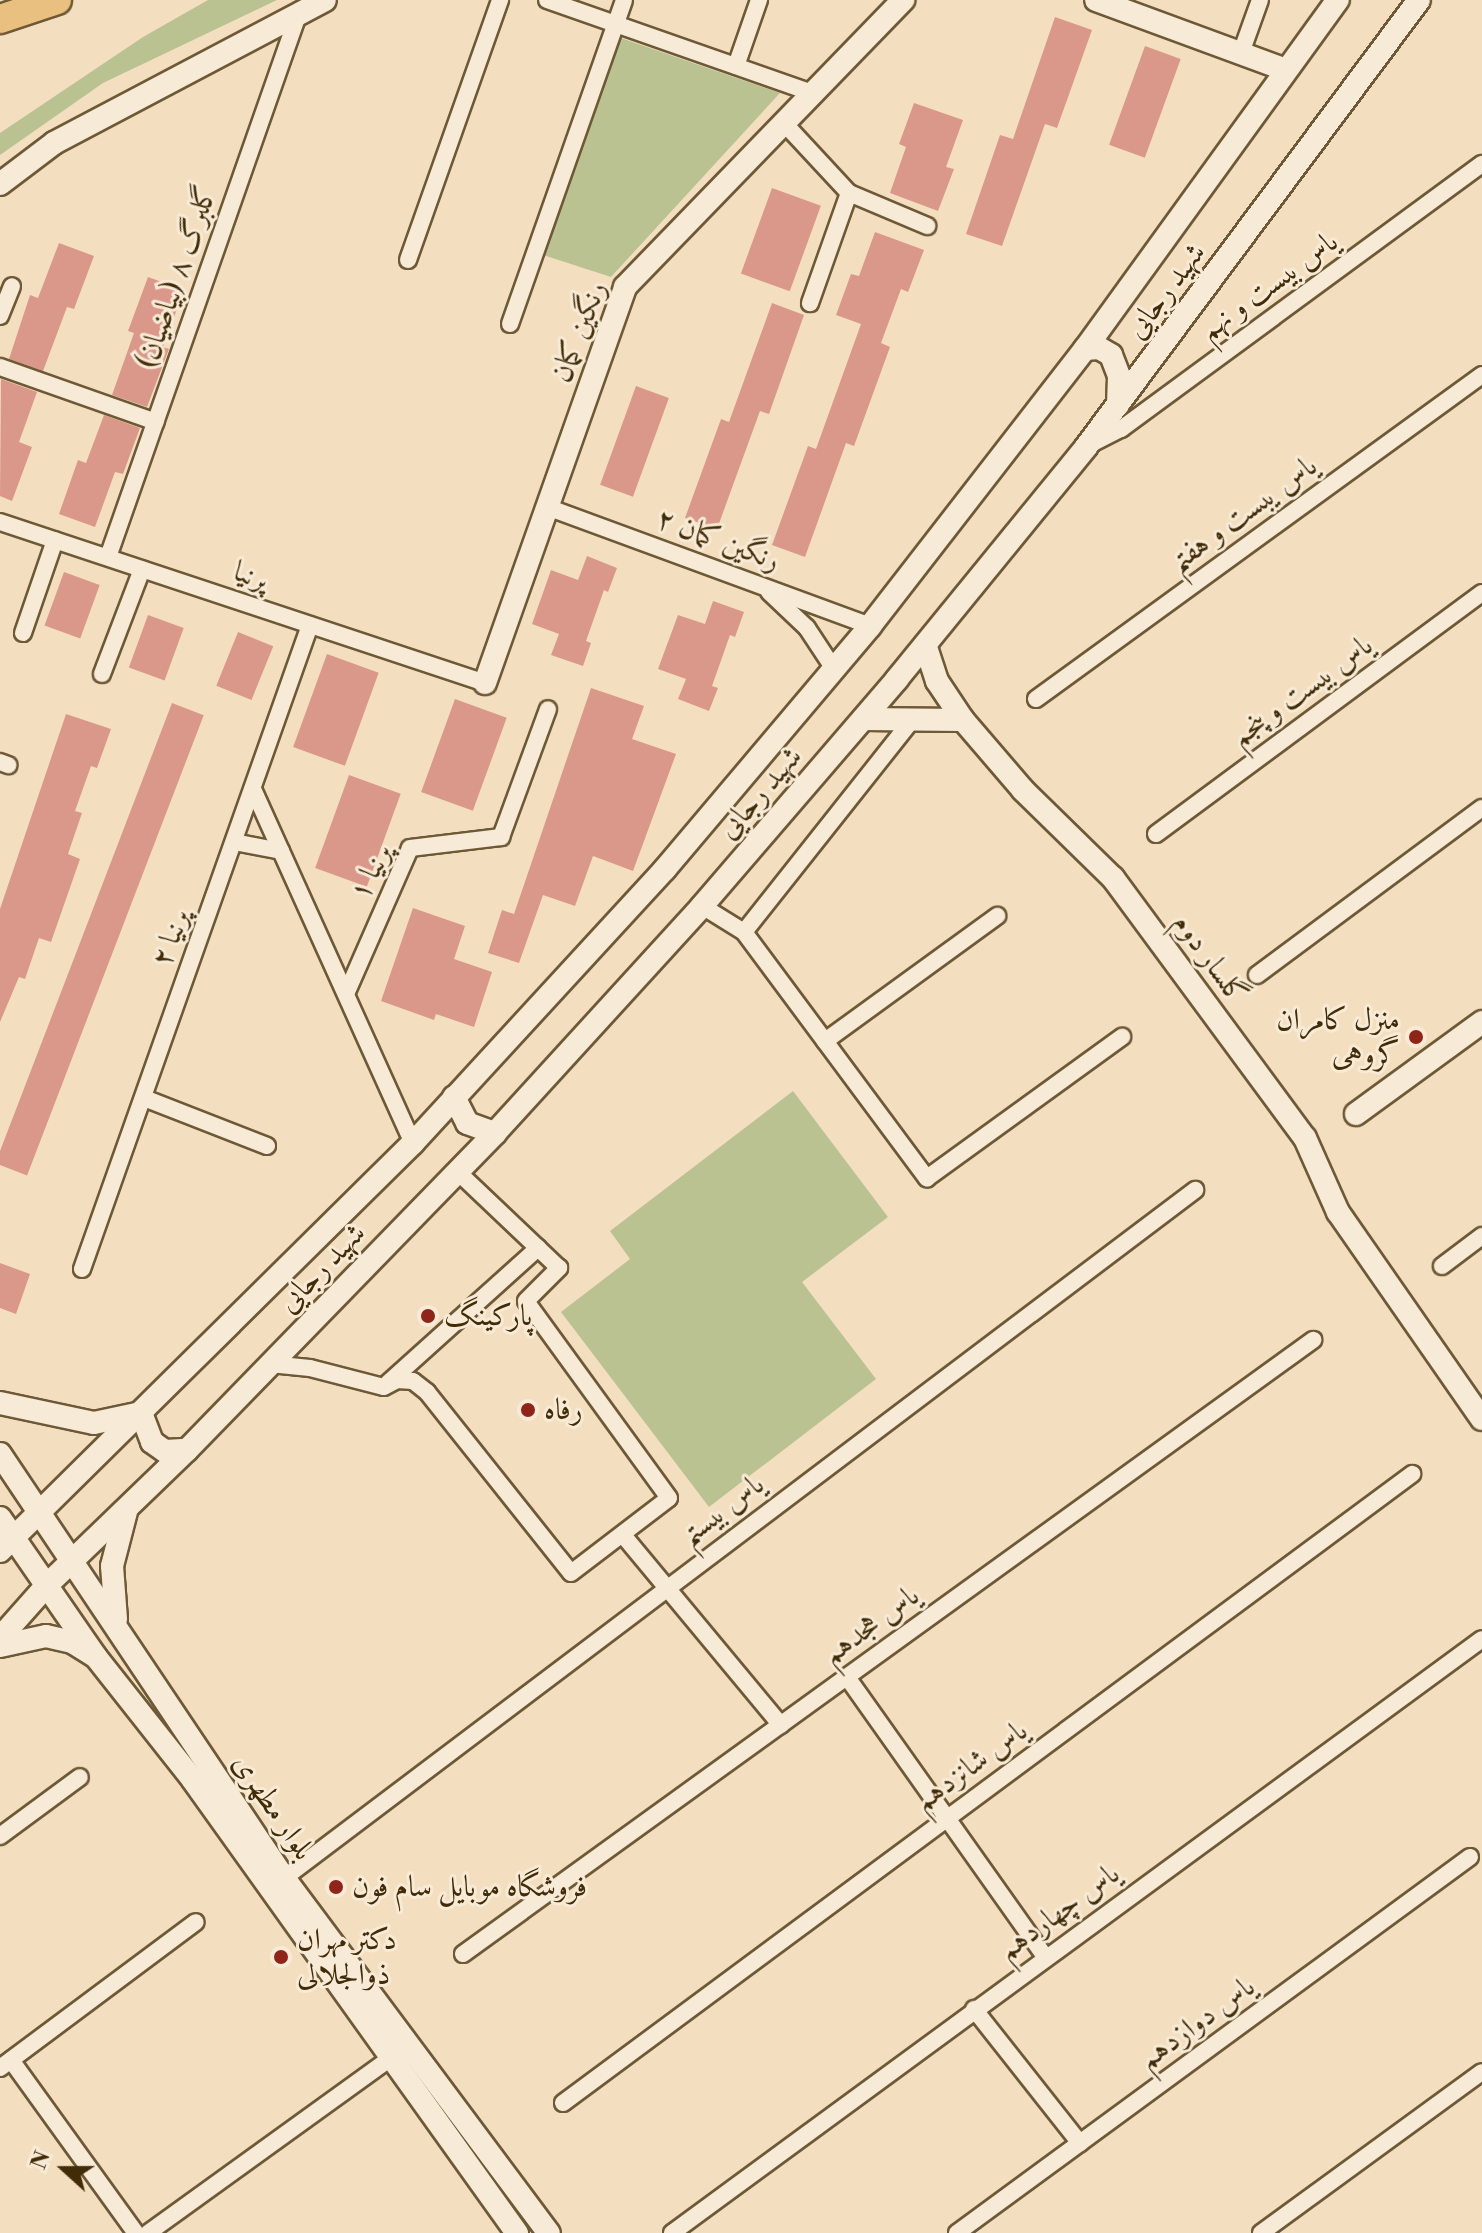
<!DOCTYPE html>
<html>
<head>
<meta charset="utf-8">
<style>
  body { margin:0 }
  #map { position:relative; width:1482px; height:2233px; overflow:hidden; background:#f3dfc0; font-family:"Libre Bodoni",Amiri,serif }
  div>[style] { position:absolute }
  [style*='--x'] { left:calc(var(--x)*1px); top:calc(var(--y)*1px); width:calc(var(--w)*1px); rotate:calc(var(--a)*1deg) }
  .green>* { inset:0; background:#bbc292 }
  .building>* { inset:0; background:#da988b; transform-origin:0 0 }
  .roads { filter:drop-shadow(2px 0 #6e5936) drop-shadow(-2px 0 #6e5936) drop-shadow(0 2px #6e5936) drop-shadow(0 -2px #6e5936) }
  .street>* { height:16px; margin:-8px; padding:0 8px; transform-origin:8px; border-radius:8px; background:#f7ead6 }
  .secondary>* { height:22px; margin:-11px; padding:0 11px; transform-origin:11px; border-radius:11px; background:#f7ead6 }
  .highway>* { height:28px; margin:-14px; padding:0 14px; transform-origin:14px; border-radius:14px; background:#eac080 }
  .dots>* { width:22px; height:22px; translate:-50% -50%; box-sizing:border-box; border:4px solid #f7ead6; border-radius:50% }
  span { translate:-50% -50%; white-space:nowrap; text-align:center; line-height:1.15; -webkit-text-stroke:6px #f7ead6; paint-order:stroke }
  .street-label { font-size:30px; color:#422c08 }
  .poi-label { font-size:30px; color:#422c08 }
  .right { translate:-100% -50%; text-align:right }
  .left { translate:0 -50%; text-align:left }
  .north { position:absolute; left:24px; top:2129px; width:80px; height:80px; -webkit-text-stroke:6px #f7ead6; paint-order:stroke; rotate:291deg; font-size:22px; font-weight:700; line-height:32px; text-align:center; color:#422c08 }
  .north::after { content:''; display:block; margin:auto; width:28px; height:36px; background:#422c08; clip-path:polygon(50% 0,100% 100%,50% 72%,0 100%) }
</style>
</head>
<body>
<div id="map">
  <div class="green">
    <div style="clip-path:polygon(208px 0,277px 0,103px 83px,0 155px,0 133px,143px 37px)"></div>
    <div style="clip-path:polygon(618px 37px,780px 93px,611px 277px,543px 255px)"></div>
    <div style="clip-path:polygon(793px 1091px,888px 1217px,802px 1282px,876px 1379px,709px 1507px,561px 1312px,630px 1259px,610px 1231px)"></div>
  </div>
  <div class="building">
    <div style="clip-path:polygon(1055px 17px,1092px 30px,1057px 128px,1045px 124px,1002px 246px,966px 234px,1000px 135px,1013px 139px)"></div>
    <div style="left:1145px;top:46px;width:38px;height:105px;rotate:20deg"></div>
    <div style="clip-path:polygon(914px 103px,963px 120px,946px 167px,954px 169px,938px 211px,890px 193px,906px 147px,899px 144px)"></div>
    <div style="left:772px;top:188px;width:52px;height:91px;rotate:20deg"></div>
    <div style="clip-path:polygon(875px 232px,924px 250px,908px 292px,901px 289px,881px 343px,890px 347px,854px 446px,846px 443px,805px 557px,772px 545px,808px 446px,816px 449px,861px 324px,836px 315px,851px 274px,859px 276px)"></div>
    <div style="clip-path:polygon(59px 243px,94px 256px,74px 309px,67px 307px,43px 371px,9px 359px,30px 295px,38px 298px)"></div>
    <div style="clip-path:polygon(148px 277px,184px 290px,163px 347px,169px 349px,147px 407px,112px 395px,134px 333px,128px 331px)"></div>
    <div style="clip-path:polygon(772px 303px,804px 315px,769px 414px,760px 411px,717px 529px,685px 518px,721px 419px,729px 422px)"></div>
    <div style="clip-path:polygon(1px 379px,37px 392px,19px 442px,32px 447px,12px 501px,0 496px)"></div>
    <div style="left:636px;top:386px;width:35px;height:105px;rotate:20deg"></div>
    <div style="clip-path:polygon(104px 415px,140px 428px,123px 474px,115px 472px,95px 527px,59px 514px,78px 460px,86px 463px)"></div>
    <div style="clip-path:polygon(587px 556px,617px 568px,608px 592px,604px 590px,586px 641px,591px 643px,583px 666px,551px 655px,559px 634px,532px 624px,551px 570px,578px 580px)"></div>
    <div style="left:64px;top:572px;width:38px;height:57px;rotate:20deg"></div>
    <div style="clip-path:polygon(713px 601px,744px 612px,735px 637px,730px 635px,712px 686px,718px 688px,709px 711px,678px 699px,686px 679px,658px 669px,678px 615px,705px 624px)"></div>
    <div style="left:148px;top:615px;width:38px;height:56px;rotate:20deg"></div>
    <div style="left:238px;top:632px;width:38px;height:58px;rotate:22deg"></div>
    <div style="left:327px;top:654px;width:55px;height:99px;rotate:20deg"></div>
    <div style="clip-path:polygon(591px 688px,644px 706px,632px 739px,676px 754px,633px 871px,593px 856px,575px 906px,543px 895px,519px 963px,488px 953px,502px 910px,514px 914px)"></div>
    <div style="left:455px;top:699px;width:55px;height:99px;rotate:20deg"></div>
    <div style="left:172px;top:703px;width:34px;height:493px;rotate:21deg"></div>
    <div style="clip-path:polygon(66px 714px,111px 729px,97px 768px,91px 766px,75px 811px,82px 813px,68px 854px,80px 859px,51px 942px,39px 938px,25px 979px,19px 977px,0 1022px,0 909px)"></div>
    <div style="left:349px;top:775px;width:55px;height:99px;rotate:20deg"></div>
    <div style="clip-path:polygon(413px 908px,465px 926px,454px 959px,492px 972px,474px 1027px,436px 1014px,434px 1020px,381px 1001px)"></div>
    <div style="clip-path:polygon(0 1263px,30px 1274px,16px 1314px,0 1308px)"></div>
  </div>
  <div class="roads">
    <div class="street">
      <div style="--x:547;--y:0;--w:282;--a:19.3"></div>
      <div style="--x:1241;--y:53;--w:56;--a:-70.3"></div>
      <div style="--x:736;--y:66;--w:70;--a:-70.8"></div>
      <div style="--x:784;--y:123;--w:96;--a:47.1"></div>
      <div style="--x:849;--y:193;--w:117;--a:109.5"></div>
      <div style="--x:849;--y:193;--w:85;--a:22.9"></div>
      <div style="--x:408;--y:260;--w:276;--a:-70.5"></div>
      <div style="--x:0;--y:316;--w:32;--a:-68"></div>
      <div style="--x:510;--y:324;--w:343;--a:-70.6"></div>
      <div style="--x:0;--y:367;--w:165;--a:19.4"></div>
      <div style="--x:1091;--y:444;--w:34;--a:-27"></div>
      <div style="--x:1121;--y:429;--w:448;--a:-36.3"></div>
      <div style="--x:547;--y:507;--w:344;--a:20.2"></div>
      <div style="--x:0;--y:522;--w:511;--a:18.36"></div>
      <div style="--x:108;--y:557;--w:574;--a:-70.68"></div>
      <div style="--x:769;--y:592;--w:52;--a:43.5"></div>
      <div style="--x:807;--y:628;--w:49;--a:56.6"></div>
      <div style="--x:23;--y:633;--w:98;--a:-71"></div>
      <div style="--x:102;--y:674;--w:112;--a:-69.1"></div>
      <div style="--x:1036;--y:699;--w:551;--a:-36"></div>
      <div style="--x:0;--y:762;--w:9;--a:21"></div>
      <div style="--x:253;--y:789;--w:388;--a:65.7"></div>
      <div style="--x:1156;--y:834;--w:405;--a:-36.5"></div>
      <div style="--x:234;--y:842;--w:48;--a:10.8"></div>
      <div style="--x:702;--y:906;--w:49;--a:31.8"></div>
      <div style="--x:744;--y:932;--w:307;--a:53.4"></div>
      <div style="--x:927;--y:1178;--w:241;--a:-35.9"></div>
      <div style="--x:744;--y:932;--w:272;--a:-51.6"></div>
      <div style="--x:1257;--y:975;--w:280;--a:-36.6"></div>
      <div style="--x:346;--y:994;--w:159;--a:-66.3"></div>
      <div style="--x:410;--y:848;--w:92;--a:-6.9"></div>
      <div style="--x:501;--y:837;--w:136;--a:-69.8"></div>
      <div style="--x:825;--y:1041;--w:213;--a:-36"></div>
      <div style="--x:144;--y:1098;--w:132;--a:21.3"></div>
      <div style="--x:1442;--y:1266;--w:50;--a:-36.9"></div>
      <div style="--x:82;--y:1269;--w:683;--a:-70.5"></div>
      <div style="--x:270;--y:1364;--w:40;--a:5.7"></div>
      <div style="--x:310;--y:1368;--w:76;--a:14.4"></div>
      <div style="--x:384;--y:1387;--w:15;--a:-28"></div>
      <div style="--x:397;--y:1380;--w:16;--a:4"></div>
      <div style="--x:413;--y:1381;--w:18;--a:38"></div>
      <div style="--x:427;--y:1392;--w:231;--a:51.5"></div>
      <div style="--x:571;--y:1573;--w:123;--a:-37.4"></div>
      <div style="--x:669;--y:1498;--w:243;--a:-126"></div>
      <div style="--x:526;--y:1301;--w:47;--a:-45"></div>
      <div style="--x:559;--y:1268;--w:139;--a:-136.5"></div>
      <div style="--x:388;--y:1383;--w:202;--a:-42"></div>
      <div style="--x:623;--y:1535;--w:247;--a:50.3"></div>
      <div style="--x:847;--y:1677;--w:343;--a:54.7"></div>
      <div style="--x:0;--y:1836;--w:99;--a:-36.4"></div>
      <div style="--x:284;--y:1878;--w:1142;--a:-37.06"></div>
      <div style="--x:463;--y:1954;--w:1049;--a:-35.84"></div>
      <div style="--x:974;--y:2009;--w:171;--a:51.7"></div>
      <div style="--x:11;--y:2060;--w:213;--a:54.2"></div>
      <div style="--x:0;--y:2068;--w:244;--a:-36.7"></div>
      <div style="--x:563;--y:2103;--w:1057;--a:-36.53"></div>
      <div style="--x:148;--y:2233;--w:301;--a:-35.8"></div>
      <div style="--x:672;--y:2233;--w:1004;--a:-36.25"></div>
      <div style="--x:957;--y:2233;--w:636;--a:-36.24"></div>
      <div style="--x:1261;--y:2233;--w:273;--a:-36.1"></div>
    </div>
    <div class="secondary">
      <div style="--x:1096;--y:0;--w:202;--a:20.2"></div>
      <div style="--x:0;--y:184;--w:68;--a:-37.2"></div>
      <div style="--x:54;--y:143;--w:306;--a:-27.8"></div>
      <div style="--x:1085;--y:349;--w:14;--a:-4"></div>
      <div style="--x:1099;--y:348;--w:14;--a:30"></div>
      <div style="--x:1111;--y:355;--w:22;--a:69"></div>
      <div style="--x:1119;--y:376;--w:29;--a:92"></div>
      <div style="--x:485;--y:683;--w:420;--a:-70.5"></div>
      <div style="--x:625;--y:287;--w:400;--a:-45.9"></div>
      <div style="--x:863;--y:719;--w:100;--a:0.6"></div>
      <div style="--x:963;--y:720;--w:47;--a:-123.7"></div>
      <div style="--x:937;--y:681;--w:38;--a:-108"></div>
      <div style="--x:963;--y:720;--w:92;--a:49.4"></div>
      <div style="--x:1023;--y:790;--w:126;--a:44.4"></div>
      <div style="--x:1113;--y:878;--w:323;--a:53.6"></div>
      <div style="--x:1305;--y:1138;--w:81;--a:66"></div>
      <div style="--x:1338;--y:1212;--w:252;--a:55.2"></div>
      <div style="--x:454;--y:1097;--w:29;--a:63"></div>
      <div style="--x:467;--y:1123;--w:30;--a:20"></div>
      <div style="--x:1356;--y:1114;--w:156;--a:-36.1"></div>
      <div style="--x:0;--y:1403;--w:96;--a:12"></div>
      <div style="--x:94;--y:1423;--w:48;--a:-12"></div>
      <div style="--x:141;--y:1413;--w:31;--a:69"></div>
      <div style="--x:152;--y:1442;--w:16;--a:35"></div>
      <div style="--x:165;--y:1451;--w:22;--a:-3"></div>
      <div style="--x:0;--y:1454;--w:510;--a:56.19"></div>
      <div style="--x:284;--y:1878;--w:443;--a:53.3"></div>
      <div style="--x:0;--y:1518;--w:169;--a:55.4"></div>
      <div style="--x:96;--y:1657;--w:157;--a:51.7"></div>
      <div style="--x:193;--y:1780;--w:557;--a:54.43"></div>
      <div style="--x:0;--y:1551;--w:581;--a:-44.65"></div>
      <div style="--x:413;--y:1143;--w:372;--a:-47.4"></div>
      <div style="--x:665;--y:869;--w:318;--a:-49.8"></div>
      <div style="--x:870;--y:626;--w:351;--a:-52.2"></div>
      <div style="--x:1085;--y:349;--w:431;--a:-54.1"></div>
      <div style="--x:116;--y:1619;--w:53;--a:-94.3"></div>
      <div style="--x:112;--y:1566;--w:56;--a:-75.5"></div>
      <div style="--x:0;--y:1638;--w:71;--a:-48.4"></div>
      <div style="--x:47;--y:1585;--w:194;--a:-44"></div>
      <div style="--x:187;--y:1450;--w:442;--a:-45.8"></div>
      <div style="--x:495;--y:1133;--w:307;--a:-47.6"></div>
      <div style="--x:702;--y:906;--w:299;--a:-49.3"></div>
      <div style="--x:897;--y:679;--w:299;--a:-50.8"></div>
      <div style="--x:1086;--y:447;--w:557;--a:-53.32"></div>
      <div style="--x:0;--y:1646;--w:47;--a:-12.3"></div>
      <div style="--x:46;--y:1636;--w:27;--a:13"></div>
      <div style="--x:72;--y:1642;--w:25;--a:32"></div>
    </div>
    <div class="highway">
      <div style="--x:0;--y:19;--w:60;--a:-18.4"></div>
    </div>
  </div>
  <div class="dots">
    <div style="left:1416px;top:1037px;background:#8f2418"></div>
    <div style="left:428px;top:1316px;background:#8f2418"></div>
    <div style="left:528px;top:1410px;background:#8f2418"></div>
    <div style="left:336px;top:1887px;background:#8f2418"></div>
    <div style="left:281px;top:1957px;background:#8f2418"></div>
  </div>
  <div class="street-label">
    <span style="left:177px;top:277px;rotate:-71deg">گلبرگ ۸ (بیاضیان)</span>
    <span style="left:1269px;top:286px;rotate:-36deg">یاس بیست و نهم</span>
    <span style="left:1166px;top:291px;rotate:-53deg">شهید رجایی</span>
    <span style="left:579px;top:332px;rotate:-69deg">رنگین کمان</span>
    <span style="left:1243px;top:514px;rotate:-36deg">یاس یبست و هفتم</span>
    <span style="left:718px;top:540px;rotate:20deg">رنگین کمان ۲</span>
    <span style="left:251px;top:576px;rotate:19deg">پرنیا</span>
    <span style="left:1302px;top:691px;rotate:-36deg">یاس بیست و پنجم</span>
    <span style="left:760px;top:793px;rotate:-49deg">شهید رجایی</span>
    <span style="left:371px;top:872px;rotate:-63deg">پرنیا ۱</span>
    <span style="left:171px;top:938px;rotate:-70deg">پرنیا ۲</span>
    <span style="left:1210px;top:959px;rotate:54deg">گلسار دوم</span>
    <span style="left:322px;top:1268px;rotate:-46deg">شهید رجایی</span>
    <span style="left:722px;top:1510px;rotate:-37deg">یاس بیستم</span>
    <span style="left:871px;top:1625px;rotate:-36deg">یاس هجدهم</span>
    <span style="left:971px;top:1766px;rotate:-36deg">یاس شانزدهم</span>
    <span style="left:273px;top:1807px;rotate:56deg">بلوار مطهری</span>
    <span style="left:1059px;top:1912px;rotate:-36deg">یاس چهاردهم</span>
    <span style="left:1197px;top:2023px;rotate:-36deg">یاس دوازدهم</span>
  </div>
  <div class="poi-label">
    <span class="right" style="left:1400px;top:1037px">منزل کامران<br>گروهی</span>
    <span class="left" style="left:444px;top:1316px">پارکینگ</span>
    <span class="left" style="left:544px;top:1410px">رفاه</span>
    <span class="left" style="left:352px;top:1887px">فروشگاه موبایل سام فون</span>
    <span class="left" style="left:297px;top:1957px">دکتر مهران<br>ذوالجلالی</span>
  </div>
  <div class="north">N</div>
</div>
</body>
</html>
